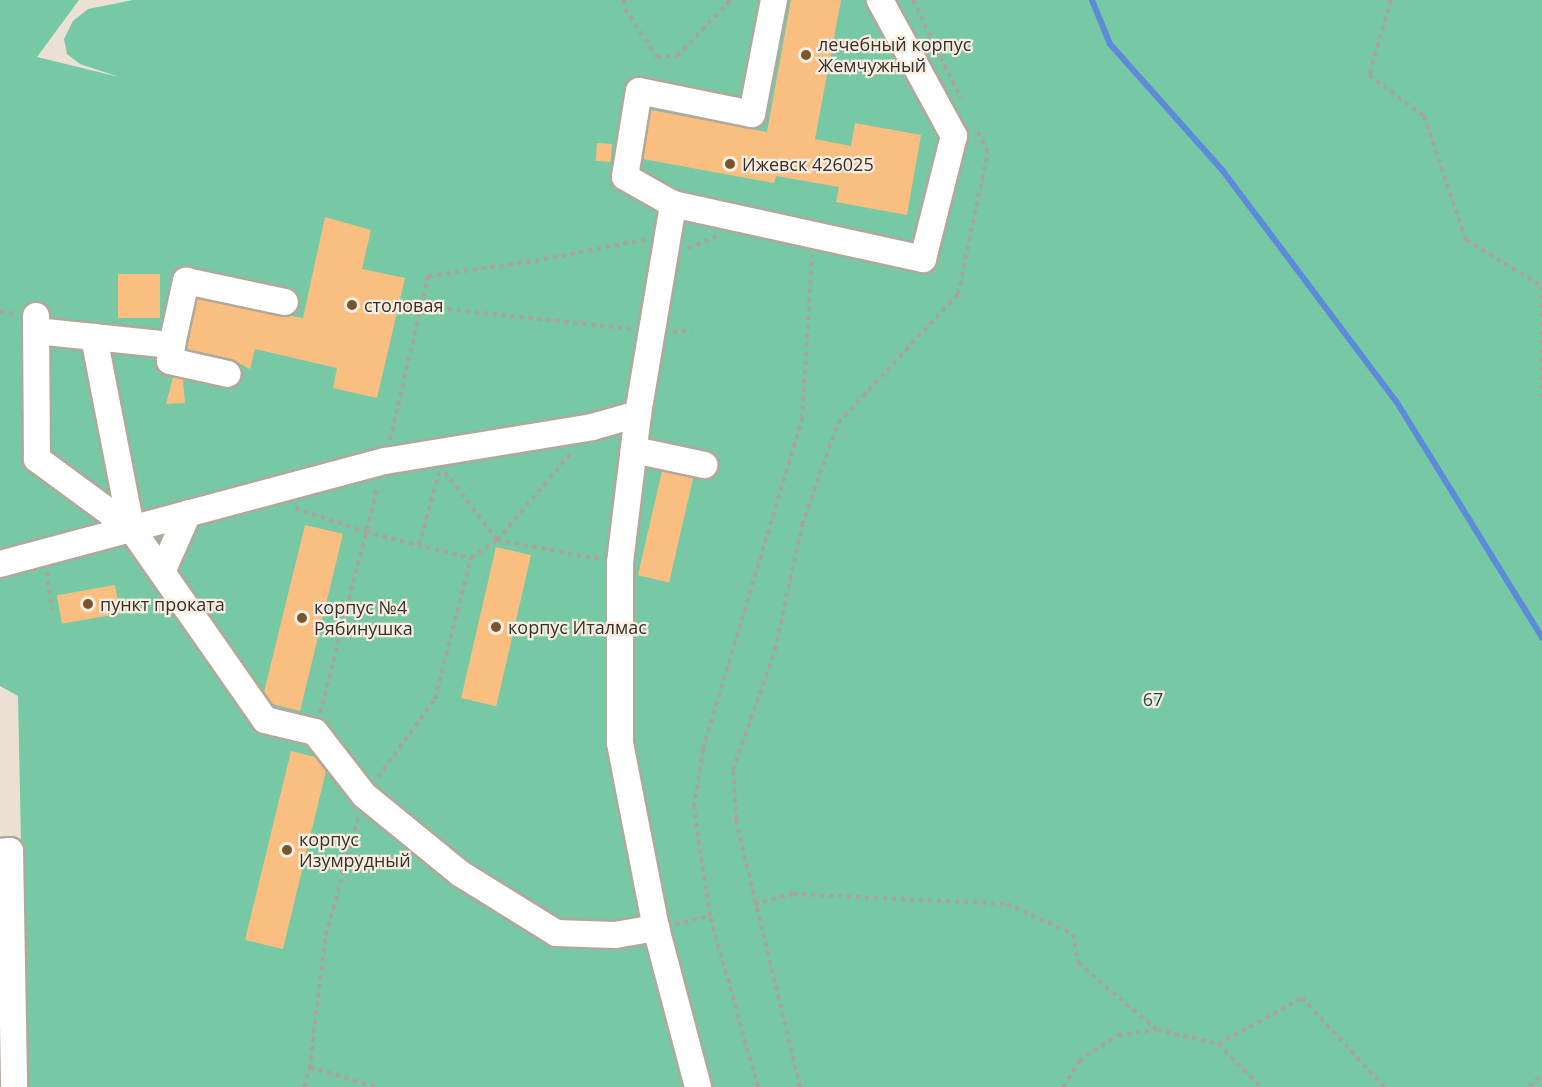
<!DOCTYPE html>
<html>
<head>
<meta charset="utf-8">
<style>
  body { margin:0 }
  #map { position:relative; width:1542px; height:1087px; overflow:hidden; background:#ece0d4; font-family:"Open Sans",sans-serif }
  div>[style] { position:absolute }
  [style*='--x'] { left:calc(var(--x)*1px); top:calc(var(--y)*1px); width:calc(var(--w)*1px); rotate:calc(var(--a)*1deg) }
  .green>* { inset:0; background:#76c9a4 }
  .stream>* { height:6px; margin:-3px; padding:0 3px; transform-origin:3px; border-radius:3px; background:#5d8ad9 }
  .building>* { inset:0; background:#fabe81; transform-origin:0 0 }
  .path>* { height:4px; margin-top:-2px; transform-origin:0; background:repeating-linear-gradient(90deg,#aca399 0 4.5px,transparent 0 9px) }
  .roads { filter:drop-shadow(2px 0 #b2a79b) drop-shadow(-2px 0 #b2a79b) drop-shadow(0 2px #b2a79b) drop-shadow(0 -2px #b2a79b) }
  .minor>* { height:26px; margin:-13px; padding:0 13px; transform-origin:13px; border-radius:13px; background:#fff }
  .dots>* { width:16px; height:16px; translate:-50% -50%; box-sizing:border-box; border:3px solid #faede1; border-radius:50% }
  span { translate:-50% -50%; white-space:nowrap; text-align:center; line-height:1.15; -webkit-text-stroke:4.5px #faede1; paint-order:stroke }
  .poi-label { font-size:18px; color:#35312c }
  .left { translate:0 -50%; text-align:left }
  .park-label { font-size:18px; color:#1c4d39 }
</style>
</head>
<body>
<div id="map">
  <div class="green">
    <div style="clip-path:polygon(0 0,79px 0,37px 57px,119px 77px,80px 64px,67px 54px,64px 39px,73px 21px,88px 9px,133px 0,1542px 0,1542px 1087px,26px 1087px,18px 696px,0 686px)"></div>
  </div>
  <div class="stream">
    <div style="--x:1092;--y:0;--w:48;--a:67.8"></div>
    <div style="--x:1110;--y:44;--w:170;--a:48.3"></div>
    <div style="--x:1223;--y:171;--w:288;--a:53.1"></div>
    <div style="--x:1396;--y:401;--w:278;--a:58.3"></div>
  </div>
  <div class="building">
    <div style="clip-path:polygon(791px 0,841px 0,815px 139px,851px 146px,855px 123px,921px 135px,907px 215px,836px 202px,839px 187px,776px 176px,774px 183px,643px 159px,651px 110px,767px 132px)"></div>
    <div style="left:597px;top:143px;width:15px;height:18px;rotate:4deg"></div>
    <div style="clip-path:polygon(325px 217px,371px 230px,362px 269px,405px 278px,377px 398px,333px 388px,337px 368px,255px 349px,250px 369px,231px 359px,187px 349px,197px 299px,303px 318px)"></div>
    <div style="left:160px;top:274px;width:44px;height:42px;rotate:90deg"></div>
    <div style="clip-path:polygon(173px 377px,183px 379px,185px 403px,166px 404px)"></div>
    <div style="left:662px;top:471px;width:32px;height:107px;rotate:13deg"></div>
    <div style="clip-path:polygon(305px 525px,343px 534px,300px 711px,272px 704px,264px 692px)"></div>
    <div style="left:496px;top:547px;width:36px;height:155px;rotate:13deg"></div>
    <div style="left:115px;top:585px;width:29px;height:59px;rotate:80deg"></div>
    <div style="clip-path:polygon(291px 751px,315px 757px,326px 771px,283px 949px,245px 940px)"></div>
  </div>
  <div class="path">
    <div style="--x:624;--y:0;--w:9;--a:84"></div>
    <div style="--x:625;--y:9;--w:58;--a:56.3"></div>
    <div style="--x:657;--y:57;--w:20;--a:-3"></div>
    <div style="--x:677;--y:56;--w:78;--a:-46"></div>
    <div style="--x:913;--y:0;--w:110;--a:64.1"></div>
    <div style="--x:1391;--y:0;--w:78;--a:106.3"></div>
    <div style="--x:1369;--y:75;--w:69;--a:36.7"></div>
    <div style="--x:1424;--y:116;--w:131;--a:71.3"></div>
    <div style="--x:1466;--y:240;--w:89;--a:31.2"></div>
    <div style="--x:1542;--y:286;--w:111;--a:90"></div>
    <div style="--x:688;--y:248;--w:31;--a:-22"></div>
    <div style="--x:421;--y:306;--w:31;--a:-77"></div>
    <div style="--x:428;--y:276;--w:108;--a:-8"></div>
    <div style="--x:535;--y:261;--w:115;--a:-11"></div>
    <div style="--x:0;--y:312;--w:17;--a:7"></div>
    <div style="--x:673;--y:332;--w:19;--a:-6"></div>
    <div style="--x:390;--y:440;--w:138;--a:-77"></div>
    <div style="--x:421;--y:306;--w:212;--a:6.2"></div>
    <div style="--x:445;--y:472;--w:86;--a:52.6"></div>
    <div style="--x:497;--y:540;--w:114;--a:-49.6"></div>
    <div style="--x:295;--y:508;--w:74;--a:18.9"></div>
    <div style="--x:365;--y:532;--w:109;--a:13.8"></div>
    <div style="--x:471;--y:558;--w:32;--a:-35"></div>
    <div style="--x:497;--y:540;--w:105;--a:10.5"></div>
    <div style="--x:419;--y:545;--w:75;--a:-74.5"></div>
    <div style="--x:47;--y:572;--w:38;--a:83"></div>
    <div style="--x:320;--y:713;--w:235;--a:-75.7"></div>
    <div style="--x:378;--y:777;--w:97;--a:-53.8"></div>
    <div style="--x:435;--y:699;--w:146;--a:-75.7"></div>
    <div style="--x:358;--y:818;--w:125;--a:105.3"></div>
    <div style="--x:325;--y:939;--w:129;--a:96.7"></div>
    <div style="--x:310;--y:1067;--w:68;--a:17.1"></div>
    <div style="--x:754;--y:904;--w:40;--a:-14.4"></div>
    <div style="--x:793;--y:894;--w:214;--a:2.7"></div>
    <div style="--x:1007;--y:904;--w:72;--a:24.4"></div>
    <div style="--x:1073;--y:934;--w:29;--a:80"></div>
    <div style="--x:1078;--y:963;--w:104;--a:40.3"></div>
    <div style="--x:1157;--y:1030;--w:63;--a:12.9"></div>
    <div style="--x:1218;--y:1044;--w:96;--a:-28.7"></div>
    <div style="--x:1302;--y:998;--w:121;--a:47.3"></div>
    <div style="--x:675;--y:924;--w:36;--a:-13"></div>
    <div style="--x:1218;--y:1044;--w:61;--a:45"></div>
    <div style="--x:304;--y:1087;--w:21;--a:-73"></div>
    <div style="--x:758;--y:1087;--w:178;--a:-105.7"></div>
    <div style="--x:710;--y:916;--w:110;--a:-98.4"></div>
    <div style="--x:694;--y:807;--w:59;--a:-81.2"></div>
    <div style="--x:703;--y:749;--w:345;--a:-73.3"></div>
    <div style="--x:802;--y:419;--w:165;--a:-86.5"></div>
    <div style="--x:800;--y:1087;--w:275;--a:-103.5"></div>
    <div style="--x:736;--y:820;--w:50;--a:-93.4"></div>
    <div style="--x:733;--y:770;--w:127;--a:-70.7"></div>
    <div style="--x:775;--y:650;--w:128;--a:-77.8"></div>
    <div style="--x:802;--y:525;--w:108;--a:-70.6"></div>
    <div style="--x:838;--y:423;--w:176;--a:-47.1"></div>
    <div style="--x:958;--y:294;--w:145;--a:-78.1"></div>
    <div style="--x:988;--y:152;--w:28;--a:-117"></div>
    <div style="--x:1063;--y:1087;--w:31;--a:-58"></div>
    <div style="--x:1079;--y:1061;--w:47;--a:-33.7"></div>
    <div style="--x:1118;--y:1035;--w:38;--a:-7"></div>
    <div style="--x:1530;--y:1087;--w:18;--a:-49"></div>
  </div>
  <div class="roads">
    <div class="minor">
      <div style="--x:673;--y:204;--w:55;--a:-150.6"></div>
      <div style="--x:625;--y:177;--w:87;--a:-80.8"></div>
      <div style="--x:639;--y:91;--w:115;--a:11.5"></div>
      <div style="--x:752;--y:114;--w:116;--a:-79.1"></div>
      <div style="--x:36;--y:316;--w:143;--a:89.6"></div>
      <div style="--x:37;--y:459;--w:117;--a:36.3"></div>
      <div style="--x:131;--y:528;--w:234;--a:55.1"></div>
      <div style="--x:265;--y:720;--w:51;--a:13.5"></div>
      <div style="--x:315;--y:732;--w:80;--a:52.1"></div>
      <div style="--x:364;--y:795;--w:125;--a:39.2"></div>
      <div style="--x:461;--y:874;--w:112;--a:31.8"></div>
      <div style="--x:556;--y:933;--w:59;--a:1.9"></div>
      <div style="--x:615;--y:935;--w:42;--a:-9.7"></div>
      <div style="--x:36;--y:331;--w:137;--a:5.9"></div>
      <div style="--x:172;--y:345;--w:16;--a:97"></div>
      <div style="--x:170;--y:361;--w:59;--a:12.6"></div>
      <div style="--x:94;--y:337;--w:195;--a:79"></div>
      <div style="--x:172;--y:345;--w:66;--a:-77.7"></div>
      <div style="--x:186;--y:281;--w:101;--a:12"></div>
      <div style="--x:638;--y:414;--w:150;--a:96.9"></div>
      <div style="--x:620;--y:563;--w:180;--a:90"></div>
      <div style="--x:620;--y:743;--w:188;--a:79"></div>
      <div style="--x:656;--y:928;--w:164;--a:75.2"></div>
      <div style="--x:634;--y:450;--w:72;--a:12.1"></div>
      <div style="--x:0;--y:564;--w:399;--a:-15"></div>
      <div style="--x:385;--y:461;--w:210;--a:-9.3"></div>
      <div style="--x:592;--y:427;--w:48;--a:-15.8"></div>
      <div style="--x:638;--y:414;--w:213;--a:-80.5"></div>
      <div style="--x:673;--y:204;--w:256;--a:12.4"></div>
      <div style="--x:923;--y:259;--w:127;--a:-75.9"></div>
      <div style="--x:954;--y:136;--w:155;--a:-118.6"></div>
      <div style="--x:162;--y:572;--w:64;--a:-66.2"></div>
      <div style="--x:0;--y:852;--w:10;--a:-6"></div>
      <div style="--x:10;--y:851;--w:236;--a:89"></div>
    </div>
  </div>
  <div class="dots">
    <div style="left:806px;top:55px;background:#78552d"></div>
    <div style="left:730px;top:164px;background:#78552d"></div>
    <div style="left:352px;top:305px;background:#78552d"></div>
    <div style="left:88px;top:604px;background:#78552d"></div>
    <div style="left:302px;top:618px;background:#78552d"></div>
    <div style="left:496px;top:627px;background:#78552d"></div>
    <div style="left:287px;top:850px;background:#78552d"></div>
  </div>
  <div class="poi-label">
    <span class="left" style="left:818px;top:55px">лечебный корпус<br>Жемчужный</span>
    <span class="left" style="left:742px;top:164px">Ижевск 426025</span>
    <span class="left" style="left:364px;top:305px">столовая</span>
    <span class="left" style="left:100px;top:604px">пункт проката</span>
    <span class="left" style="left:314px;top:618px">корпус №4<br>Рябинушка</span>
    <span class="left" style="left:508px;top:627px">корпус Италмас</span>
    <span class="left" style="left:299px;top:850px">корпус<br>Изумрудный</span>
  </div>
  <div class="park-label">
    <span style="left:1153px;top:699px">67</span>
  </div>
</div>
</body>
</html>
